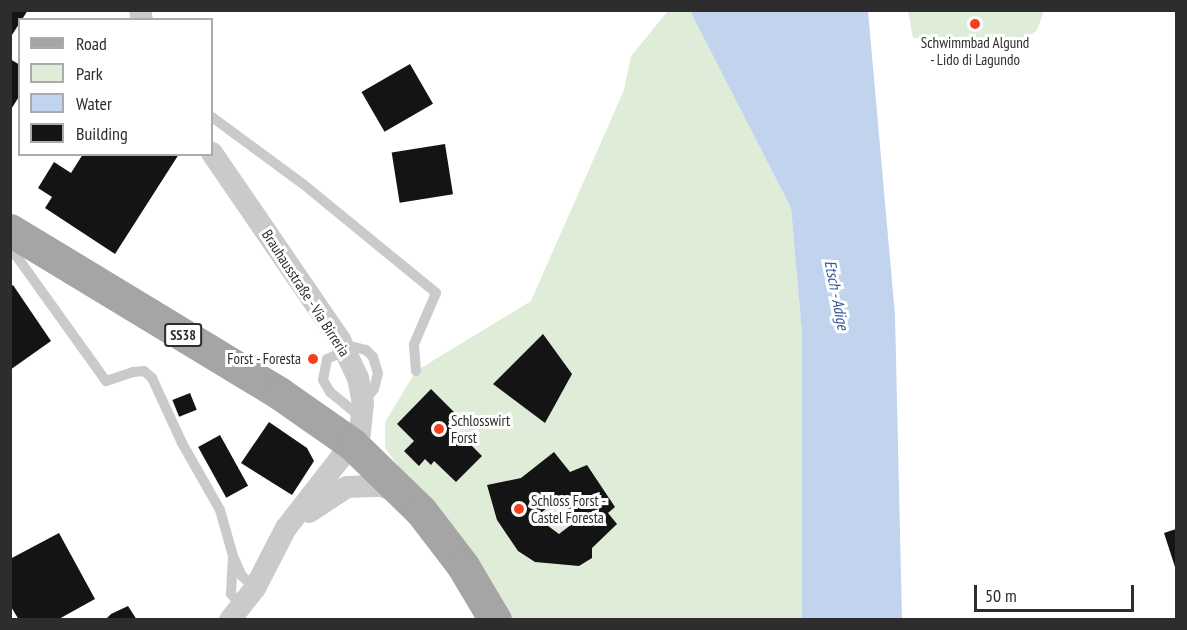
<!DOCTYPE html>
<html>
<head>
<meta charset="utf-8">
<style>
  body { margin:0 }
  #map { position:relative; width:1187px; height:630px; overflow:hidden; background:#fff; font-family:"PT Sans Narrow",sans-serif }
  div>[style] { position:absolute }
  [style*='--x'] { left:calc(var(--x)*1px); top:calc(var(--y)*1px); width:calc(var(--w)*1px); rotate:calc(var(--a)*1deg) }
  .green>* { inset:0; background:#deecd8 }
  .water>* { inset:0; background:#c2d3ee }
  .building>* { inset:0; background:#141414; transform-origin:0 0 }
  .service>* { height:10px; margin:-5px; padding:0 5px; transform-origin:5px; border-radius:5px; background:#cacaca }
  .minor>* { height:22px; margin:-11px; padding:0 11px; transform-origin:11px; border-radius:11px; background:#cacaca }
  .primary>* { height:33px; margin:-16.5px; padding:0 16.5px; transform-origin:16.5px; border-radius:16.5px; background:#a5a5a5 }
  .dots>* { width:16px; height:16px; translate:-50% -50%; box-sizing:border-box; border:3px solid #fff; border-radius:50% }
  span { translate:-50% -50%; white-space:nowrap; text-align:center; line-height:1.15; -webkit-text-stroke:6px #fff; paint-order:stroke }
  .shield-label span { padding:2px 4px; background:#fff; border:2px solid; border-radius:4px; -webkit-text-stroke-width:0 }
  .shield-label { font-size:14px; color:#2d2d2d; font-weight:700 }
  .poi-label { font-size:15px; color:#2d2d2d }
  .right { translate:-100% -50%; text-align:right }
  .left { translate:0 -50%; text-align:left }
  .street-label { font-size:15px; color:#2d2d2d }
  .water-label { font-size:16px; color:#335996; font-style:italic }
  .frame { position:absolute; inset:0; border:12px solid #2d2d2d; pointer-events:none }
  .legend { position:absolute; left:18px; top:18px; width:195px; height:138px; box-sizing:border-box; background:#fff; border:2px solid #ababab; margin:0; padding:8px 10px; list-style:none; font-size:18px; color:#2d2d2d }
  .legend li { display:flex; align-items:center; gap:12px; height:30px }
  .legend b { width:30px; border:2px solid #ababab }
  .scale { position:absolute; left:974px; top:585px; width:160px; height:27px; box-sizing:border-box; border:3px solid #2d2d2d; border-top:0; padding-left:8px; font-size:18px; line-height:21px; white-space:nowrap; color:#2d2d2d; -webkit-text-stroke:4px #fff; paint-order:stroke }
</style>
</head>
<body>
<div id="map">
  <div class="green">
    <div style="clip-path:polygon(668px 11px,690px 11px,791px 208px,802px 332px,802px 619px,509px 619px,385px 448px,385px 422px,416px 371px,531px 301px,624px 90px,631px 56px)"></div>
    <div style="clip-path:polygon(908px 11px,908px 10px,1044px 11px,1037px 30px,1028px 38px,1003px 41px,913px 38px)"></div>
  </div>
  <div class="water">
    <div style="clip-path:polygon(690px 11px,868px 11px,895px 315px,902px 619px,802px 619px,802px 333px,791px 208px)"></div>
  </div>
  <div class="building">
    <div style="clip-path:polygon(10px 10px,28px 10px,10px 38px)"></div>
    <div style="clip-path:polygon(10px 59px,20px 65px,20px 95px,10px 111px)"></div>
    <div style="left:410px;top:64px;width:46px;height:56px;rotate:60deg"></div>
    <div style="left:445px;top:144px;width:51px;height:54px;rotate:81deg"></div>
    <div style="clip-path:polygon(83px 154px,179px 154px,115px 254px,45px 208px,52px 197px,38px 188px,54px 162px,71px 173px)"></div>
    <div style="clip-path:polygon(13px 285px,51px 341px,10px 370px,10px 287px)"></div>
    <div style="clip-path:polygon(543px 334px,572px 374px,545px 423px,493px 384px)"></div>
    <div style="clip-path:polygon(431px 389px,456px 414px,448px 422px,482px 456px,456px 482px,434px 461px,431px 465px,425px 459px,419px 466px,404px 451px,414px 441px,397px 424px)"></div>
    <div style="left:190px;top:393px;width:18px;height:19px;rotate:68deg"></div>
    <div style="clip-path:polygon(269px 422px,307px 448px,314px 461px,292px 495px,241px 463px)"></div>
    <div style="left:220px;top:435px;width:58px;height:25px;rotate:61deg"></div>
    <div style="clip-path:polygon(evenodd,554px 452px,570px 472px,587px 465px,615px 507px,608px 513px,617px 524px,592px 548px,592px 558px,579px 566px,535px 562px,518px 551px,497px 520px,487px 485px,521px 478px,554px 452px,559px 498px,576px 521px,559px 534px,536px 517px,559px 498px)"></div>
    <div style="clip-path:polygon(1176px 529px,1176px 570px,1164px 533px)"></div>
    <div style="clip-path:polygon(59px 533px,95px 599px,57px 620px,19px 620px,10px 605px,10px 559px)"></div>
    <div style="clip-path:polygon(128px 606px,137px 620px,105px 620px,111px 614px)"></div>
  </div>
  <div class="service">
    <div style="--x:212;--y:117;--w:113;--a:36.4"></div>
    <div style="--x:303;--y:184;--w:172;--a:39.3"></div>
    <div style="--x:436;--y:293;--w:56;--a:113.3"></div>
    <div style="--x:414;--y:344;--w:27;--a:86"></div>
    <div style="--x:10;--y:247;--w:165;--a:54.4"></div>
    <div style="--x:106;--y:381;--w:28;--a:-18"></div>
    <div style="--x:133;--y:372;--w:11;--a:-5"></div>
    <div style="--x:144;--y:371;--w:11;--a:41"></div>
    <div style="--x:152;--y:378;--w:72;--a:65.2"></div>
    <div style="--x:182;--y:443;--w:77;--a:60.4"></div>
    <div style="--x:220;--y:510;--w:48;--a:74.2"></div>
    <div style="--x:362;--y:418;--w:41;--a:-140.9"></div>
    <div style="--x:330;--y:392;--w:14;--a:-120"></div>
    <div style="--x:323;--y:380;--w:21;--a:-79"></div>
    <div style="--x:327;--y:359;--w:30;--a:-24"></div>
    <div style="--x:354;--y:347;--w:12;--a:14"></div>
    <div style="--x:366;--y:350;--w:10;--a:45"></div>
    <div style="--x:373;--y:357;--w:17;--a:73"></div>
    <div style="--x:378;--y:373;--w:16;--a:104"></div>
    <div style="--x:374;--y:389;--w:18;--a:128"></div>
    <div style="--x:241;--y:605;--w:15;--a:-132"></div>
    <div style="--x:231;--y:594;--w:38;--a:-87"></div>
    <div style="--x:233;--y:556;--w:22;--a:66"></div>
    <div style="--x:242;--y:576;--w:18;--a:43"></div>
  </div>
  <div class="minor">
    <div style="--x:140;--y:10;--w:10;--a:79"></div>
    <div style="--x:212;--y:153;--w:227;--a:55.6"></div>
    <div style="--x:340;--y:340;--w:42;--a:64.7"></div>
    <div style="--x:358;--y:378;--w:25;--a:79"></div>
    <div style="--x:363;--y:403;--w:30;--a:96"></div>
    <div style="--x:360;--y:433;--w:120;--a:127.9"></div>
    <div style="--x:286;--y:528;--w:68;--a:117.3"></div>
    <div style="--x:255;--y:588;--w:41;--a:128"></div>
    <div style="--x:309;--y:512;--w:45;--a:-33.3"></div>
    <div style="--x:347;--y:487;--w:34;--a:-2"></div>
    <div style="--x:381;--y:486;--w:19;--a:18"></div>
  </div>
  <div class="primary">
    <div style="--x:10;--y:230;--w:315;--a:31.2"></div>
    <div style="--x:279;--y:393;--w:89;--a:34.9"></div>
    <div style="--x:352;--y:444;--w:96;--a:44.2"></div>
    <div style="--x:421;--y:511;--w:69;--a:52.6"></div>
    <div style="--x:463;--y:566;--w:63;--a:59.3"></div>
  </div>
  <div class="dots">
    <div style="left:975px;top:24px;background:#f63f1c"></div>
    <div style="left:313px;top:359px;background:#f63f1c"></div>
    <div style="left:439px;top:429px;background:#f63f1c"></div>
    <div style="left:519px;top:509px;background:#f63f1c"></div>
  </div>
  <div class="shield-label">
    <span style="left:183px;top:335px">SS38</span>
  </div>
  <div class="poi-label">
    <span style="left:975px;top:51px">Schwimmbad Algund<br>- Lido di Lagundo</span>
    <span class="right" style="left:301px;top:359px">Forst - Foresta</span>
    <span class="left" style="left:451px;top:429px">Schlosswirt<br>Forst</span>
    <span class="left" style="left:531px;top:509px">Schloss Forst -<br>Castel Foresta</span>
  </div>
  <div class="street-label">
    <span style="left:306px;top:293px;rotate:57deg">Brauhausstraße - Via Birreria</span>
  </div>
  <div class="water-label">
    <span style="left:837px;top:295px;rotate:79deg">Etsch - Adige</span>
  </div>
  <div class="frame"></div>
  <ul class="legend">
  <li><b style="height:8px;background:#a5a5a5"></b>Road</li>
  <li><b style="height:16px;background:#deecd8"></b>Park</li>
  <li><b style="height:16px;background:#c2d3ee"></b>Water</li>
  <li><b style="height:16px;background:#141414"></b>Building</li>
  </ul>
  <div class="scale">50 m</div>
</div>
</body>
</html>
